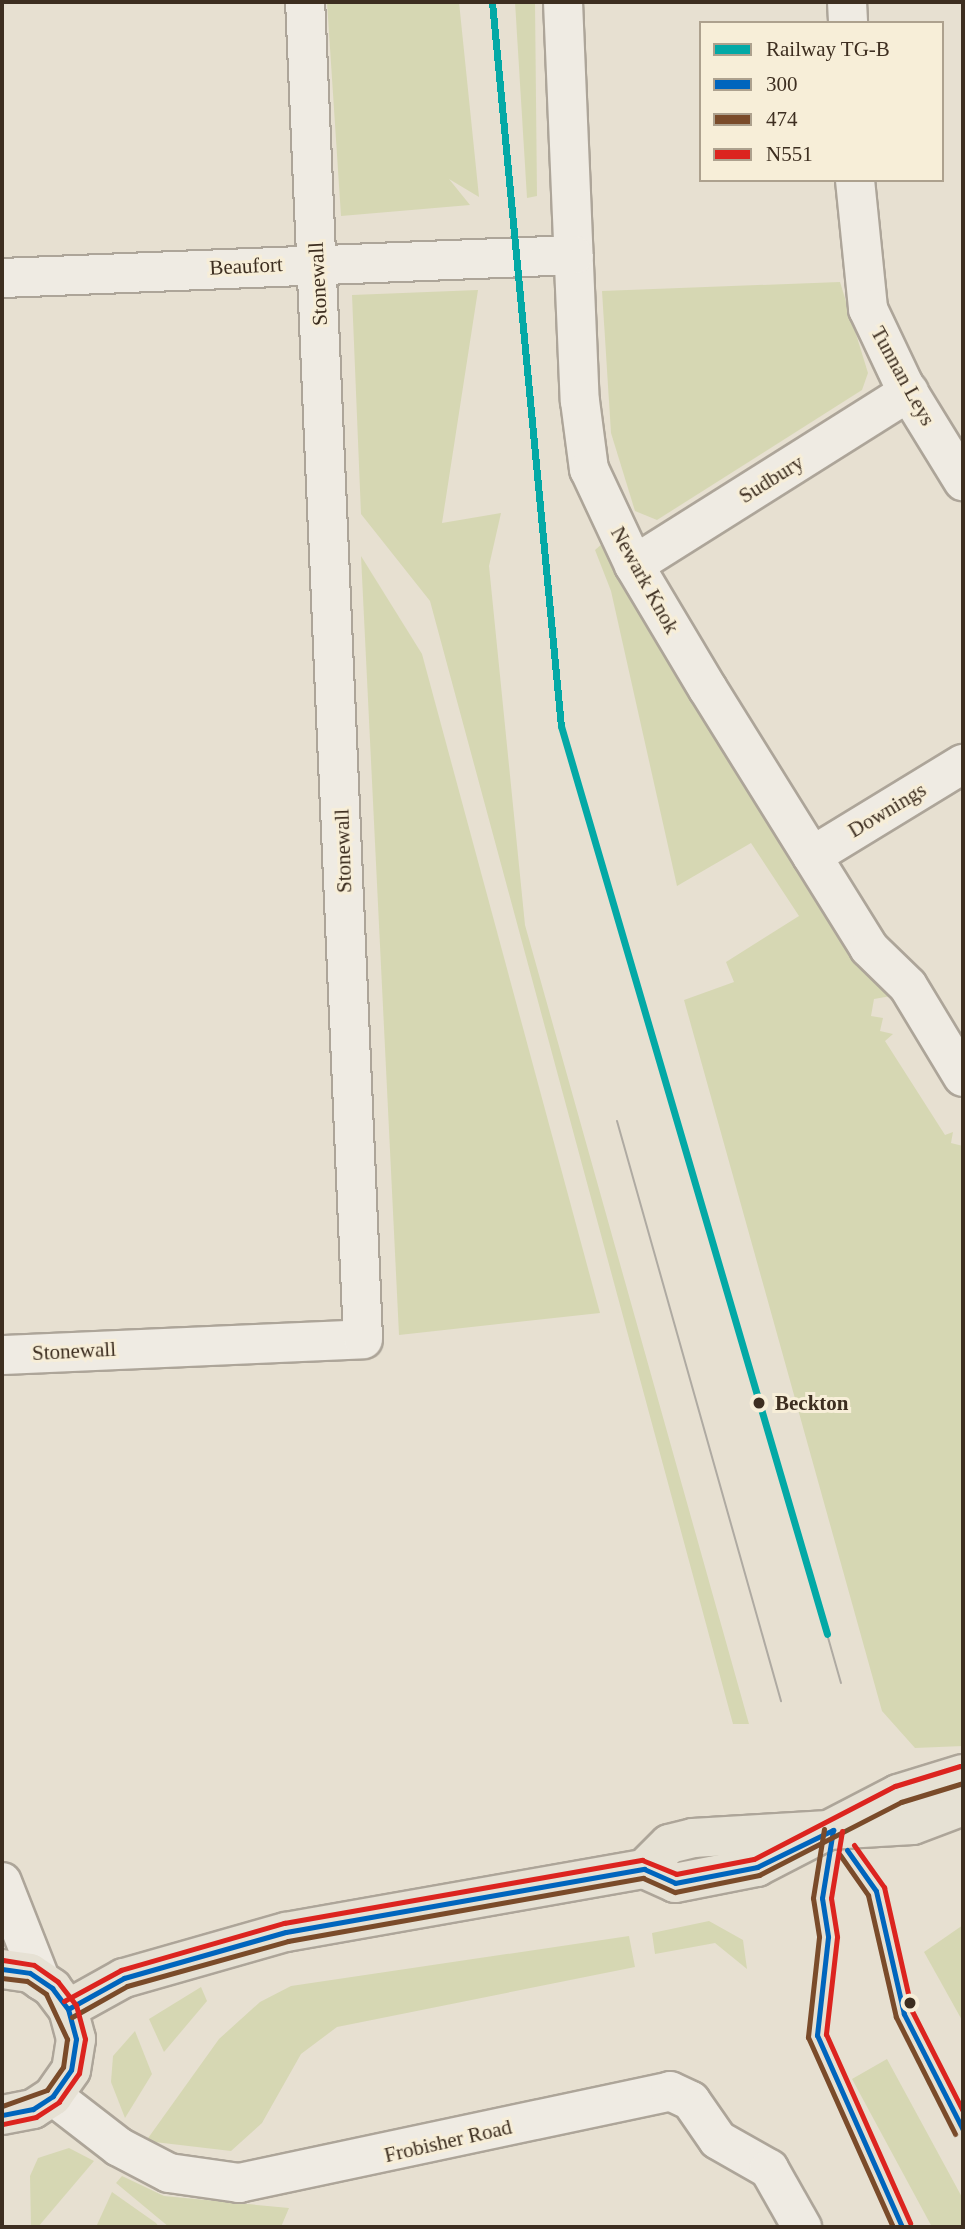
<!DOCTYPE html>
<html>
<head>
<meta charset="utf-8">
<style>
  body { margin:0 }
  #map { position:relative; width:965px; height:2229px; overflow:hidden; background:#e7e0d1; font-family:Georgia,serif }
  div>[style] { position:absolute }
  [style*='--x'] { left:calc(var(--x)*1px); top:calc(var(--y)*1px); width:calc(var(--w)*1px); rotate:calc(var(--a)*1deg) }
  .green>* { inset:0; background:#d6d7b3 }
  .roads { filter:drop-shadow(2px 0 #ada599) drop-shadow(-2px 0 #ada599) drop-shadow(0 2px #ada599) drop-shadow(0 -2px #ada599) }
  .street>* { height:38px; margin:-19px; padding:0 19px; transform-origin:19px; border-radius:19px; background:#efebe3 }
  .primary>* { height:38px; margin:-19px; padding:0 19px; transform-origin:19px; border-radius:19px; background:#e6e1d4 }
  .tram>* { height:2px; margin:-1px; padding:0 1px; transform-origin:1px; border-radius:1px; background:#afaaa2 }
  .bus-1>* { height:5px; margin:-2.5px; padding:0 2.5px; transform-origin:2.5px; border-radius:2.5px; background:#0065bd }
  .bus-2>* { height:5px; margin:-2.5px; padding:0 2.5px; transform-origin:2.5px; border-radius:2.5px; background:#7a4b2a }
  .bus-3>* { height:5px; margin:-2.5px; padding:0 2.5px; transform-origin:2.5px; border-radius:2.5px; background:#dc241f }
  .rail-1>* { height:7px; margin:-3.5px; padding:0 3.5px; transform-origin:3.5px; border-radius:3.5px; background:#03a9a6 }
  .dots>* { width:19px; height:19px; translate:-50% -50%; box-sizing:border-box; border:4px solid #f7eed8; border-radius:50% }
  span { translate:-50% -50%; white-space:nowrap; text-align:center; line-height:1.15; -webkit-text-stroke:6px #f7eed8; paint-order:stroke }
  .street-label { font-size:21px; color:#3d2e20 }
  .stop-label { font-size:21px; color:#3d2e20; font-weight:700 }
  .left { translate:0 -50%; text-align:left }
  .frame { position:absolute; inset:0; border:4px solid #3d2e20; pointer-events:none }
  .legend { position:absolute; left:699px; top:21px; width:245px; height:161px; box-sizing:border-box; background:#f7eed8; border:2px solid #ada18e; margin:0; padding:9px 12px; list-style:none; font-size:21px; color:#3d2e20 }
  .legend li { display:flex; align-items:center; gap:14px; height:35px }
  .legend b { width:35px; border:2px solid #ada18e }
</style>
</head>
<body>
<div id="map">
  <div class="green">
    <div style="clip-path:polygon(327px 2px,459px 2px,479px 197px,449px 179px,470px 205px,341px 216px)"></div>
    <div style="clip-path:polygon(515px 2px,535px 2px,537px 196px,527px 198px)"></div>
    <div style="clip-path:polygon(840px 282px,868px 373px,862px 390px,657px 520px,635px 511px,611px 433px,602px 291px)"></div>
    <div style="clip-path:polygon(478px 290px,442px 523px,501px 513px,489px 566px,525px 925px,749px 1724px,733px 1724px,430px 601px,361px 514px,352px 295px)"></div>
    <div style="clip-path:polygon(603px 543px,891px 996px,874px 999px,871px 1016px,883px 1018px,880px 1031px,893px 1034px,885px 1041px,945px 1135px,953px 1132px,951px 1143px,963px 1146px,963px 1746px,915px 1748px,882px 1711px,684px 1000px,734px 982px,726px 962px,799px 916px,751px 843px,677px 886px,611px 591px,595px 550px)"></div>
    <div style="clip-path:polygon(361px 556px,422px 654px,600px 1313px,399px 1335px)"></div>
    <div style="clip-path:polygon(709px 1921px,743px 1940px,747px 1969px,715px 1943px,655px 1954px,652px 1933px)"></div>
    <div style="clip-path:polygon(963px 1925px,963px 2022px,924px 1952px)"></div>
    <div style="clip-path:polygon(629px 1936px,635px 1967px,337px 2027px,301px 2054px,262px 2123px,231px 2151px,146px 2141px,219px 2039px,260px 2002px,291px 1986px)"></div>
    <div style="clip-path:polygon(201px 1987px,207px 2001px,164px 2052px,149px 2019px)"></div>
    <div style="clip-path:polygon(135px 2031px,152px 2074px,125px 2118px,111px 2082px,113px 2056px)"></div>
    <div style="clip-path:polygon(887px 2059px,963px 2199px,963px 2227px,932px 2227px,852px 2079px)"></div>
    <div style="clip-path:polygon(69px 2148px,94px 2161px,38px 2227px,31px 2227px,30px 2176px,38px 2158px)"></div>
    <div style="clip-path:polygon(122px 2176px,164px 2196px,289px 2208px,281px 2227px,169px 2227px,116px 2183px)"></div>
    <div style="clip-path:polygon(112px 2192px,156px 2223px,159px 2227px,96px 2227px)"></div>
  </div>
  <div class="roads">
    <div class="street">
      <div style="--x:563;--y:2;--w:399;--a:87.6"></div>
      <div style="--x:580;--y:401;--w:69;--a:82.5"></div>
      <div style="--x:589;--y:469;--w:106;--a:64.9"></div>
      <div style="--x:634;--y:565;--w:144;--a:59.2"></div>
      <div style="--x:708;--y:689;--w:305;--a:58.1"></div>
      <div style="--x:869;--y:948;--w:54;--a:44.3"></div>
      <div style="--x:908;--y:986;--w:106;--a:58.9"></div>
      <div style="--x:847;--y:2;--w:21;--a:87"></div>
      <div style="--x:855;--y:180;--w:130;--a:84.2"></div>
      <div style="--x:868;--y:309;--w:84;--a:64.7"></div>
      <div style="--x:904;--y:385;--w:113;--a:58.4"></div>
      <div style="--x:2;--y:278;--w:572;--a:-2.3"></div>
      <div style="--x:634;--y:565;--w:325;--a:-32.2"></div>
      <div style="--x:812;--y:856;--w:177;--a:-31.4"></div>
      <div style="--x:2;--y:1355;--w:361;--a:-2.5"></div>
      <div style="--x:363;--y:1339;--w:1338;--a:-92.48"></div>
      <div style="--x:2;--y:1882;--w:106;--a:68.5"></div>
      <div style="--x:53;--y:2096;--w:83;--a:37.7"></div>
      <div style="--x:119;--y:2147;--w:56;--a:27.5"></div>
      <div style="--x:169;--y:2173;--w:71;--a:8.1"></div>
      <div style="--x:239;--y:2183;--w:441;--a:-12"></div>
      <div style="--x:670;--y:2091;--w:23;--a:25"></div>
      <div style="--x:691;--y:2101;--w:47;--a:55.3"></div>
      <div style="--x:718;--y:2140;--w:59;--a:29.6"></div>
      <div style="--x:769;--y:2169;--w:67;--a:60.4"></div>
    </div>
    <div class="primary">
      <div style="--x:644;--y:1869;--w:35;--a:-45"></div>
      <div style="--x:669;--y:1844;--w:25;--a:-14"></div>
      <div style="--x:693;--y:1838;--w:220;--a:-3.4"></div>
      <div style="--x:913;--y:1825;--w:53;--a:-20.8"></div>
      <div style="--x:2;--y:1969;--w:28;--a:8"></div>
      <div style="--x:30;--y:1973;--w:27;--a:34"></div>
      <div style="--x:52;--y:1988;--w:26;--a:53"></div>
      <div style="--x:68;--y:2009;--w:31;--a:75"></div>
      <div style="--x:76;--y:2039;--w:31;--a:99"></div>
      <div style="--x:71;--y:2070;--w:32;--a:125"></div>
      <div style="--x:53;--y:2096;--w:24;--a:147"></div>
      <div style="--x:33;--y:2109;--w:32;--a:169"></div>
      <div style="--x:68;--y:2009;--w:64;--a:-29"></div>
      <div style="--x:124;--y:1978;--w:168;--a:-15.9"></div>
      <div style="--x:286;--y:1932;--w:364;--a:-10"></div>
      <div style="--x:644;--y:1869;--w:34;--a:24"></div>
      <div style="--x:675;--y:1883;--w:84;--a:-11"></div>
      <div style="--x:757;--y:1867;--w:159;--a:-27.4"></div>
      <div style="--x:898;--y:1794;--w:68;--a:-17.1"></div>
    </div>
  </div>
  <div class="tram">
    <div style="--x:617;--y:1121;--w:603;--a:74.21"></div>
    <div style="--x:827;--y:1634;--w:51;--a:74.1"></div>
  </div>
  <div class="bus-1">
    <div style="--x:833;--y:1830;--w:69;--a:99.2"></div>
    <div style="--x:822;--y:1898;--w:39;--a:81"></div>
    <div style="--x:828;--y:1937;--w:99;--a:96.4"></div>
    <div style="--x:817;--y:2035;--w:210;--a:66.1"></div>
    <div style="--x:847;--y:1850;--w:50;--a:54.7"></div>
    <div style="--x:876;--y:1891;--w:126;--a:77.2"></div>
    <div style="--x:904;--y:2014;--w:130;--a:63"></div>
    <div style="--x:2;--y:1969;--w:28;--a:8"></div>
    <div style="--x:30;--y:1973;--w:27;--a:34"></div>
    <div style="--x:52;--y:1988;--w:26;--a:53"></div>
    <div style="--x:68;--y:2009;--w:31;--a:75"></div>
    <div style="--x:76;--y:2039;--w:31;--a:99"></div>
    <div style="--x:71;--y:2070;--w:32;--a:125"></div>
    <div style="--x:53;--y:2096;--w:24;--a:147"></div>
    <div style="--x:33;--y:2109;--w:32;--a:169"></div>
    <div style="--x:68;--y:2009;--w:64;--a:-29"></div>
    <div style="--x:124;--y:1978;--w:168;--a:-15.9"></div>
    <div style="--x:286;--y:1932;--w:364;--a:-10"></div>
    <div style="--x:644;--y:1869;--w:34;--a:24"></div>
    <div style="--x:675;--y:1883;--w:84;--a:-11"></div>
    <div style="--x:757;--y:1867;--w:85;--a:-26"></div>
  </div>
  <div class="bus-2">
    <div style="--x:824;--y:1829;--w:70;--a:99.1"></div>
    <div style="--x:813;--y:1898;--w:39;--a:81"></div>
    <div style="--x:819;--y:1937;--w:101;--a:96.3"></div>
    <div style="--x:808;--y:2037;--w:208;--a:65.9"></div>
    <div style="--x:840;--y:1855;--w:49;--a:55"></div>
    <div style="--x:868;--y:1895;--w:125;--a:77.1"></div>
    <div style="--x:896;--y:2017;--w:131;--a:63.2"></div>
    <div style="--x:2;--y:1978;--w:25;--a:7"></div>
    <div style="--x:27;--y:1981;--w:23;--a:34"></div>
    <div style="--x:46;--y:1994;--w:50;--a:65"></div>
    <div style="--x:67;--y:2039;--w:28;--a:98"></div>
    <div style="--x:63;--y:2067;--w:28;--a:125"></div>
    <div style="--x:47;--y:2090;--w:48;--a:160.4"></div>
    <div style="--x:72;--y:2017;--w:63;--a:-29.4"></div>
    <div style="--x:127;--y:1986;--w:167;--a:-15.6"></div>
    <div style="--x:288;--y:1941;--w:361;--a:-10.1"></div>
    <div style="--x:643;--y:1878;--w:35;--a:24"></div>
    <div style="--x:675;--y:1892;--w:86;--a:-11.4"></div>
    <div style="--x:759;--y:1875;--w:160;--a:-27.2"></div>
    <div style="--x:901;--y:1802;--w:65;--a:-17"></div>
  </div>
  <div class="bus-3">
    <div style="--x:842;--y:1831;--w:68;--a:99.3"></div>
    <div style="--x:831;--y:1898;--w:39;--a:81"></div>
    <div style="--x:837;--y:1937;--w:98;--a:96.5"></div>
    <div style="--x:826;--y:2034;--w:207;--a:66"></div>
    <div style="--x:854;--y:1845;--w:52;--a:54.5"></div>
    <div style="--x:884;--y:1887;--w:127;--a:77.3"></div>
    <div style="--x:912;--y:2011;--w:112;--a:63"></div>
    <div style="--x:3;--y:1960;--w:31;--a:9"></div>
    <div style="--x:34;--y:1965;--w:29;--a:35"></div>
    <div style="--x:58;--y:1982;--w:29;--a:52"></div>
    <div style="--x:76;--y:2005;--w:35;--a:75"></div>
    <div style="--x:85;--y:2039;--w:35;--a:100"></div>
    <div style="--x:79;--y:2073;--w:35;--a:125"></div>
    <div style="--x:59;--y:2102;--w:27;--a:147"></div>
    <div style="--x:36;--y:2117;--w:33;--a:168"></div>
    <div style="--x:64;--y:2001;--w:65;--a:-28.5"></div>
    <div style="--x:121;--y:1970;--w:170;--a:-16.1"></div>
    <div style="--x:284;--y:1923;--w:364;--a:-10"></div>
    <div style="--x:642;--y:1860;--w:37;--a:22"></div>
    <div style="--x:676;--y:1874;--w:79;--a:-10.9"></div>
    <div style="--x:754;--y:1859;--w:159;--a:-27.4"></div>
    <div style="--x:895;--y:1786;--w:68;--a:-17.1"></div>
  </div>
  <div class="rail-1">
    <div style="--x:492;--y:2;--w:727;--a:84.56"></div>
    <div style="--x:561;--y:726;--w:946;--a:73.67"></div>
  </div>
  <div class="dots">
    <div style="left:759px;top:1403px;background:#3d2e20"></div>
    <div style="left:910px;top:2003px;background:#3d2e20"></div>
  </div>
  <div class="street-label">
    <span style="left:246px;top:266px;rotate:-3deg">Beaufort</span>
    <span style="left:318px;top:284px;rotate:-93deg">Stonewall</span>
    <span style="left:903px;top:376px;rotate:61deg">Tunnan Leys</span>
    <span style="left:771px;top:479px;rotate:-32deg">Sudbury</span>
    <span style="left:645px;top:580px;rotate:61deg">Newark Knok</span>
    <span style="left:887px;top:810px;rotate:-31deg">Downings</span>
    <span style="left:343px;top:851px;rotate:-92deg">Stonewall</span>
    <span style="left:74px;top:1351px;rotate:-3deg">Stonewall</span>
    <span style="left:448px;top:2141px;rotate:-13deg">Frobisher Road</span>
  </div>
  <div class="stop-label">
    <span class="left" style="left:775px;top:1403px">Beckton</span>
  </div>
  <div class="frame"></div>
  <ul class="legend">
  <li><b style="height:9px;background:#03a9a6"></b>Railway TG-B</li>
  <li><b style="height:9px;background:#0065bd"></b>300</li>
  <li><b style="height:9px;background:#7a4b2a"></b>474</li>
  <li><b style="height:9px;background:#dc241f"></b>N551</li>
  </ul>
</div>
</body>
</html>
